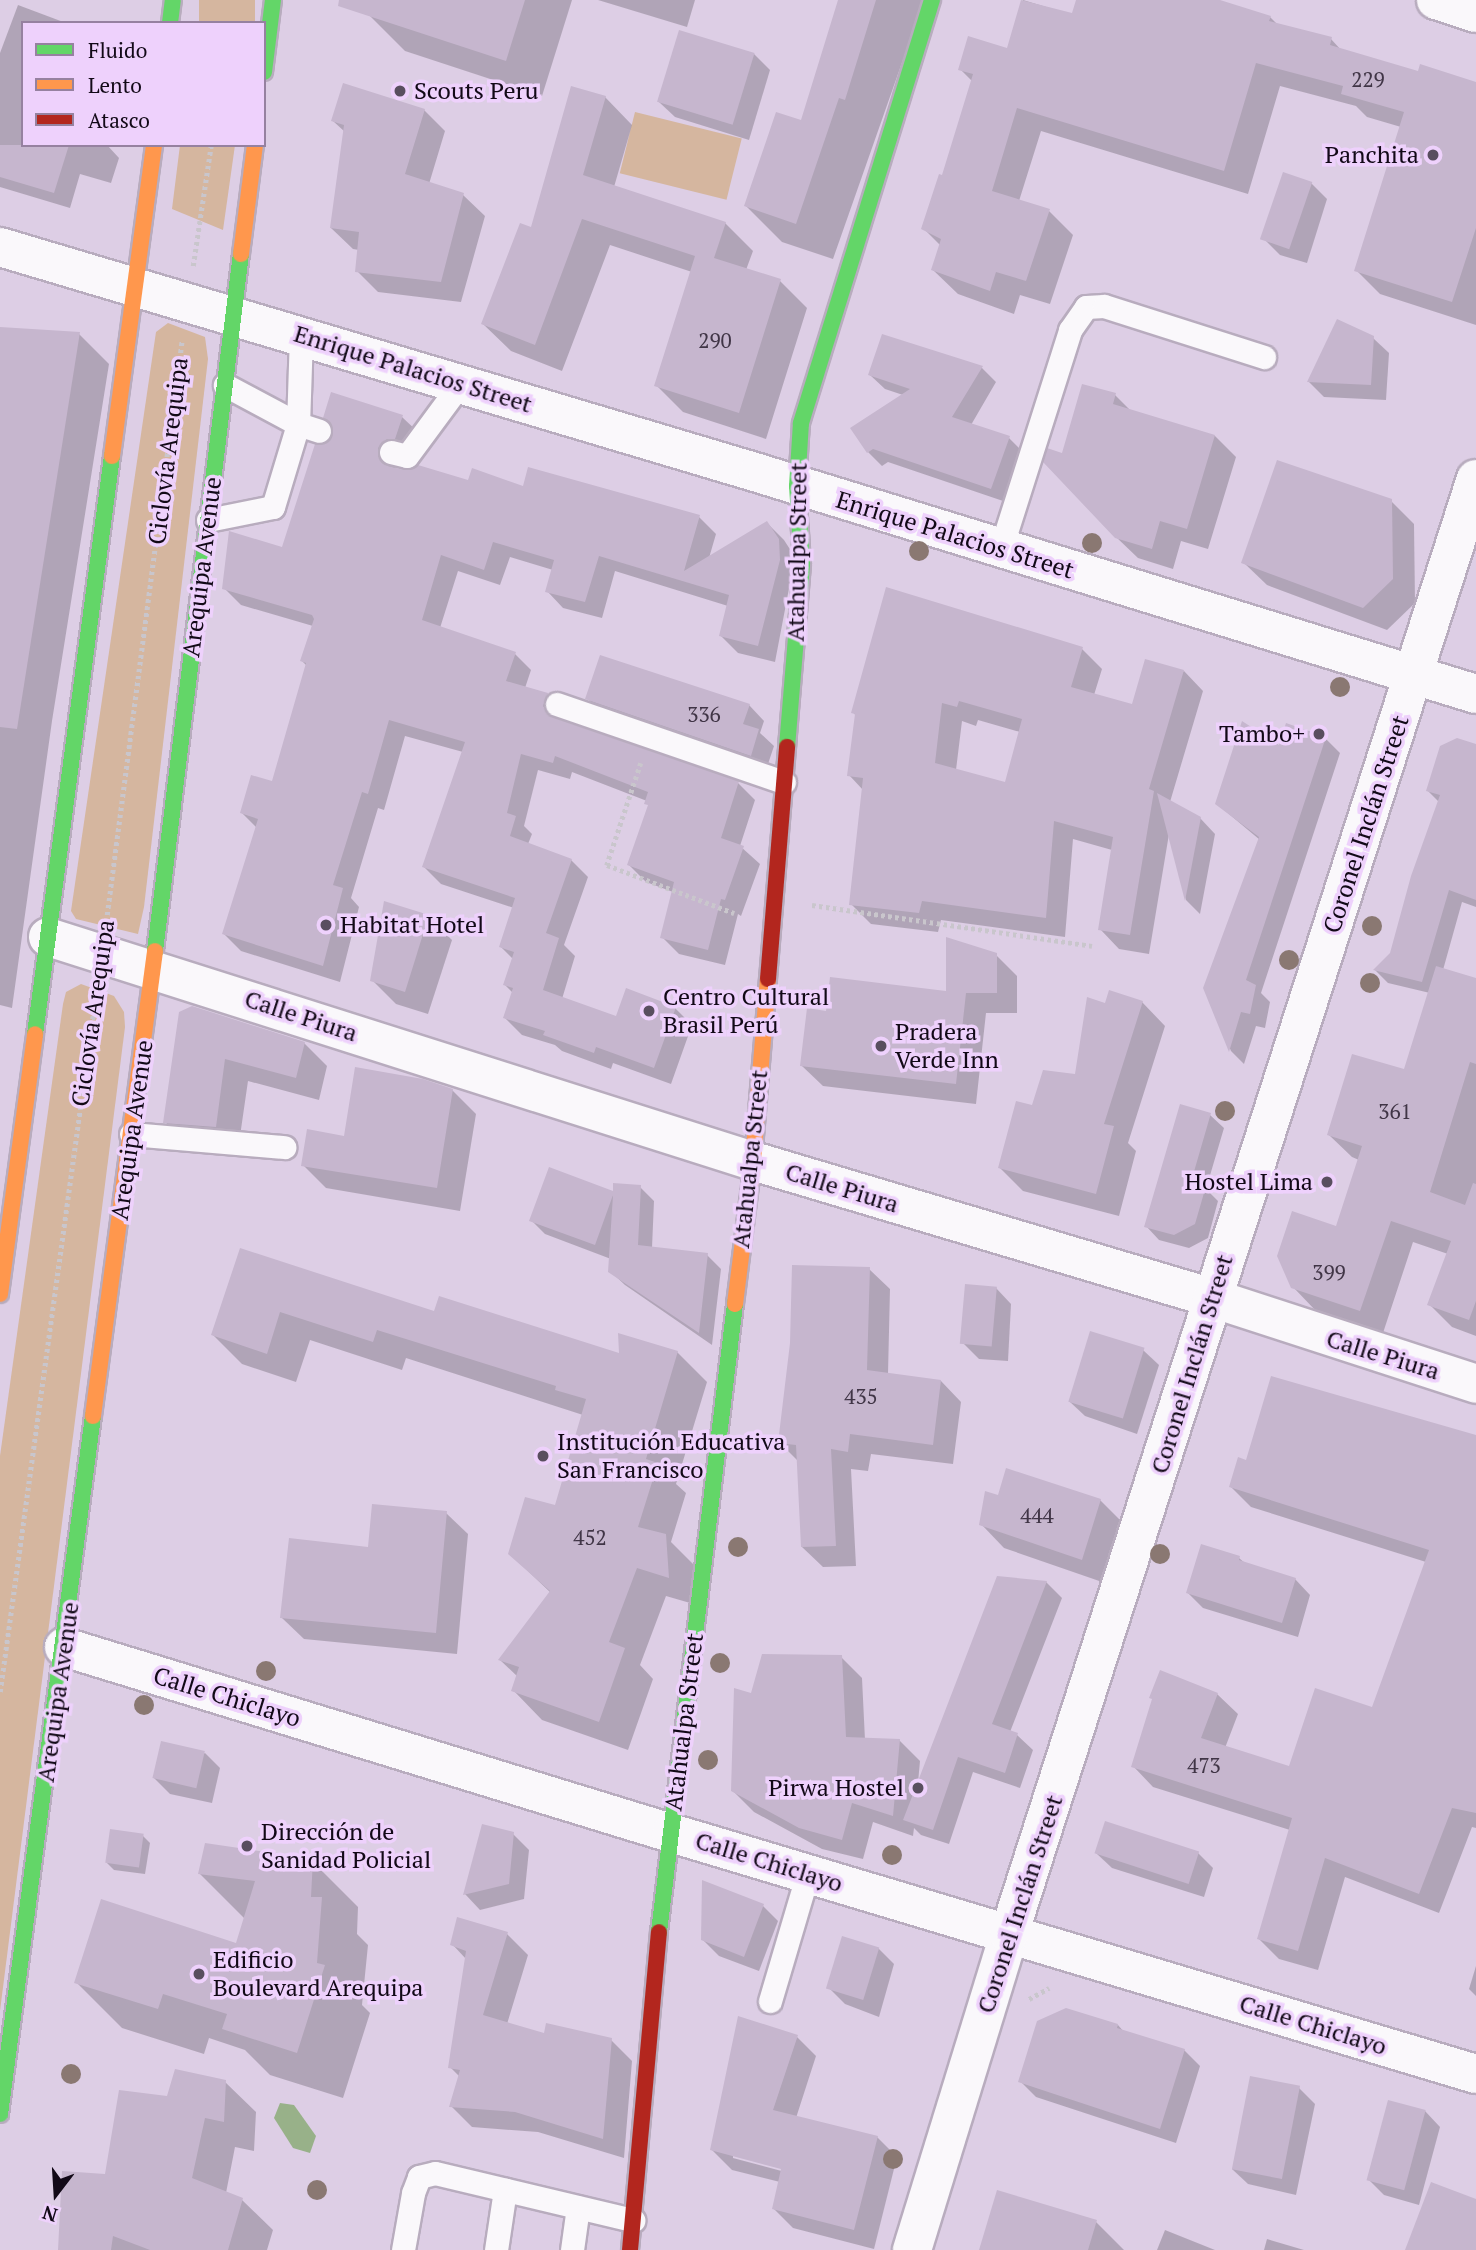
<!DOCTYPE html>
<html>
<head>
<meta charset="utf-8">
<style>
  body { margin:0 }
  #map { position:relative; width:1476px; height:2250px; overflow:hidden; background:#ddcee5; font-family:"PT Serif",serif }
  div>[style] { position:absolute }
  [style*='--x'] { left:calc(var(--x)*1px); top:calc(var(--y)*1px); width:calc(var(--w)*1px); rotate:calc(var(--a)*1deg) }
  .green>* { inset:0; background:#d5b69f; transform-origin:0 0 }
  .water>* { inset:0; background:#98b189 }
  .shadow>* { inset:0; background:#0003 }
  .building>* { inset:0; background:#c6b6ce; transform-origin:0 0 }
  .path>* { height:4.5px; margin-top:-2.25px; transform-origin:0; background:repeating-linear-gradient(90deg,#c9c6cc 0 3.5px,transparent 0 7px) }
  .roads { filter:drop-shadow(2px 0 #b8acbe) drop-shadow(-2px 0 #b8acbe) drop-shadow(0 2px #b8acbe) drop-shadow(0 -2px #b8acbe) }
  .lane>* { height:23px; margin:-11.5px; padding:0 11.5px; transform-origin:11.5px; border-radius:11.5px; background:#faf8fb }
  .street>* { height:38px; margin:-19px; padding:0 19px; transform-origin:19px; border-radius:19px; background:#faf8fb }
  .fast>* { height:16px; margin:-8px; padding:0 8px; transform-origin:8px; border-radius:8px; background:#63d668 }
  .slow>* { height:16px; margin:-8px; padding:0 8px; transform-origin:8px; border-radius:8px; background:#ff974d }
  .jam>* { height:16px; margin:-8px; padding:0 8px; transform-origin:8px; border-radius:8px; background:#b3261e }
  .trees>* { width:20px; height:20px; margin:-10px; border-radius:50%; background:#8a7872 }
  .dots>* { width:19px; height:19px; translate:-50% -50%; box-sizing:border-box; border:4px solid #eed1fc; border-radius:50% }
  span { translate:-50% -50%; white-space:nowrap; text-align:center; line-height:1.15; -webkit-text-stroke:7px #eed1fc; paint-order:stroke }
  .number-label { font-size:21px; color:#403546 }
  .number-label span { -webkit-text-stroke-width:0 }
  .poi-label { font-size:24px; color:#120917 }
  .left { translate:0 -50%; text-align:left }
  .right { translate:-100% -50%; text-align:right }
  .street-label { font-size:24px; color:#120917 }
  .legend { position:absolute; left:21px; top:21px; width:245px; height:126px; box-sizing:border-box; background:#eed1fc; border:2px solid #9681a0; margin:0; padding:9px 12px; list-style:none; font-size:21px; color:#120917 }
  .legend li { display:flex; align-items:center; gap:14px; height:35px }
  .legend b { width:35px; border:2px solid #9681a0 }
  .north { position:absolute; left:21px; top:2159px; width:70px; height:70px; -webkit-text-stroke:5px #eed1fc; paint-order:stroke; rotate:197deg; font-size:19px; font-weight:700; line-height:28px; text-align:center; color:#120917 }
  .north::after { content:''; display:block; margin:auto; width:24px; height:32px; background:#120917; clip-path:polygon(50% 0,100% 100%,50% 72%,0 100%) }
</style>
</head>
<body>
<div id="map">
  <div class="green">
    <div style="left:199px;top:0;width:56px;height:23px"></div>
    <div style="left:635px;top:112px;width:110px;height:63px;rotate:14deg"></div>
    <div style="clip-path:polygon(180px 145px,235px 145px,223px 230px,172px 209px)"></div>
    <div style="clip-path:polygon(168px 323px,205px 337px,208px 359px,144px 907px,138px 934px,76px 919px,71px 911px,156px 332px)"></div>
    <div style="clip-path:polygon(81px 984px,114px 996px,124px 1012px,125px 1027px,0 2011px,0 1456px,63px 1004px,66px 992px)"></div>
  </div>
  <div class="water">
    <div style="clip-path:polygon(280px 2103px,294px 2105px,316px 2136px,310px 2153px,293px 2148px,274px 2118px)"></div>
  </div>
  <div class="shadow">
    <div style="clip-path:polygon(370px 0,572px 0,542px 96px,405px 51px,369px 15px)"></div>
    <div style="clip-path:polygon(598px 0,695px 0,687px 27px)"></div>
    <div style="clip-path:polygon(840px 0,924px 0,833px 259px,782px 242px,746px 206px,802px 122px)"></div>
    <div style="clip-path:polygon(1023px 0,1073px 15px,1077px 0,1214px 0,1270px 17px,1278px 25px,1331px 39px,1342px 51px,1419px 73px,1476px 84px,1476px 325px,1380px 294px,1356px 270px,1401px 127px,1367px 117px,1356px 106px,1280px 86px,1248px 194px,1041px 131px,1019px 201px,1049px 211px,1073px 235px,1050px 304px,1020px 295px,1014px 314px,958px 294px,933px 270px,941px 246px,923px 228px,944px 177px,973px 82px,960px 69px,1008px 50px)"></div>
    <div style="clip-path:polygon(18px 5px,66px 23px,23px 23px,23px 145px,107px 145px,119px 158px,111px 183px,80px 174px,70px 208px,0 187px,0 53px)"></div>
    <div style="clip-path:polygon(754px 54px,770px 70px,749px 140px,675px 117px,659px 102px)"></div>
    <div style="clip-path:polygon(605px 97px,632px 125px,614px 187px,725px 223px,753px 251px,746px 270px,780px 281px,807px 308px,766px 439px,683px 412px,656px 385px,692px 272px,610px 245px,562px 371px,511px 351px,483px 324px)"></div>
    <div style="clip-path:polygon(424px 110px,445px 131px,429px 184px,463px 195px,485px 216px,461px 302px,378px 292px,357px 271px,359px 250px,353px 249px,331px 228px,345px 132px,333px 121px)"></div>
    <div style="clip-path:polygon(1311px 183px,1327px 199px,1307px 263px,1280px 255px,1264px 239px)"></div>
    <div style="clip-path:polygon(0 329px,79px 334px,109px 364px,52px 721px,12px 1008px,0 1005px)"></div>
    <div style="clip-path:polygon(1373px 338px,1389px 353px,1386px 400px,1324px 397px,1309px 382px)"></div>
    <div style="clip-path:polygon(982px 368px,996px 382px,971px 425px,1009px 438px,1023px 452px,1006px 502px,888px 462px,882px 466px,868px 452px,903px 395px,885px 389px,870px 375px)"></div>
    <div style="clip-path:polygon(1115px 395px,1132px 412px,1215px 436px,1236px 457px,1208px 549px,1181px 541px,1173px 569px,1138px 558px,1116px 537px,1064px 456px)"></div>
    <div style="clip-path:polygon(325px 417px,402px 417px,419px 433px,394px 469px,699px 517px,716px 534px,709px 558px,767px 523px,784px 540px,795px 557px,775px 662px,738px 653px,721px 636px,728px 606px,615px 571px,602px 618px,563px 608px,547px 591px,553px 570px,510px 557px,500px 585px,458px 571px,440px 628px,515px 654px,531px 670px,525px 688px,547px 695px,564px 711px,560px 722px,738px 783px,755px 800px,740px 846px,760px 864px,741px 916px,738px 914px,725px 965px,679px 954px,662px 937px,673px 892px,646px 882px,629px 865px,650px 806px,647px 801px,572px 772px,570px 779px,538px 770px,524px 826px,532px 834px,528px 844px,571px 860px,588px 877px,564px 945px,575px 956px,562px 999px,617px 1018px,675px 1008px,692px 1025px,671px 1084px,613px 1063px,611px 1069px,562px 1051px,555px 1045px,522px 1035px,505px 1018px,513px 993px,505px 985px,513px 959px,501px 947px,514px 908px,441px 884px,424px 867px,463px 752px,405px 736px,384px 810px,378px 808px,351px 898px,359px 907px,340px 982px,241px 951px,224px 934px,257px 828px,242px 813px,274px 784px,307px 666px,302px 661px,313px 626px,241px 605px,224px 588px,283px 549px,334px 435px,332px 424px)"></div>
    <div style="clip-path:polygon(1391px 501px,1414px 524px,1415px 603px,1387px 630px,1267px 585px,1243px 562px)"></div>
    <div style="clip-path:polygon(evenodd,1082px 649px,1102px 669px,1094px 695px,1133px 706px,1184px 671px,1203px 691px,1170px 802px,1200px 818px,1215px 834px,1200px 914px,1186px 900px,1169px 834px,1149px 954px,1119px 949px,1100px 929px,1112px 850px,1073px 839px,1065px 937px,941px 920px,938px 932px,871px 924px,851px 904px,863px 790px,849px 775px,856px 716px,853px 712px,1082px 649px,978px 720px,1020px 732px,1006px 785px,956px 770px,962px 721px,976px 726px,978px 720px)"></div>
    <div style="clip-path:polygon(587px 698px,749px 705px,764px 721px,760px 733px,774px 746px,766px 770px,603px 714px)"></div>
    <div style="clip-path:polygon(1325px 738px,1340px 753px,1261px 993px,1270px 1002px,1265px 1028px,1256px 1026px,1244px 1064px,1231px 1051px,1205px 988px,1260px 840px,1217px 804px,1280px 748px)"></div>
    <div style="clip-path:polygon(1476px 745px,1476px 907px,1462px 902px,1443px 970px,1476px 980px,1476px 1336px,1452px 1327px,1429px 1304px,1448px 1254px,1413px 1242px,1383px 1333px,1316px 1311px,1293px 1287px,1337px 1228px,1359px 1160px,1352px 1157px,1329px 1135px,1406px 1071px,1430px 993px,1388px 983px,1375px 970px,1391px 954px,1439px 802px,1428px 791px)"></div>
    <div style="clip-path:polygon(428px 917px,452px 940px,428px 1014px,396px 1004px,372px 980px)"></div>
    <div style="clip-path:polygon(996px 955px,1017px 976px,1017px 1013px,986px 1013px,976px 1104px,823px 1086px,802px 1066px,828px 1012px,948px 993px)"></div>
    <div style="clip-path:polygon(1142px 1002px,1165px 1026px,1128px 1143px,1136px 1151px,1119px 1216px,1023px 1191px,1000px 1168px,1033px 1107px,1076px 1076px,1106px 1005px)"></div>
    <div style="clip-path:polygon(181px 1013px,304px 1043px,327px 1066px,319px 1100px,248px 1081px,238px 1150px,189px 1145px,165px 1122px)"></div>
    <div style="clip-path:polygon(452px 1090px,476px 1114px,460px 1211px,326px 1188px,303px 1165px)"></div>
    <div style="clip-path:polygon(1210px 1115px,1224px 1128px,1206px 1189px,1218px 1201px,1208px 1238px,1189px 1248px,1159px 1240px,1146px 1226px)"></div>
    <div style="clip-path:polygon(640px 1187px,654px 1201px,652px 1248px,707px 1255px,721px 1269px,712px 1345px,625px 1285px,610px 1271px,611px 1259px,545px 1234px,531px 1220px)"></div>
    <div style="clip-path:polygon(241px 1250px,435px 1314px,620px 1356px,677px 1352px,707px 1382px,676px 1484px,686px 1493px,671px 1542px,694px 1565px,697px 1605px,666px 1596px,640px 1665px,653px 1679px,628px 1750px,542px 1720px,513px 1690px,518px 1677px,500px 1660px,551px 1593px,510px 1554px,556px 1507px,583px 1415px,406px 1358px,402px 1370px,310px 1340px,296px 1382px,242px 1364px,213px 1335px)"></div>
    <div style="clip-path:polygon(869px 1269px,890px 1289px,888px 1374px,941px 1381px,961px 1402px,953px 1464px,871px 1454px,868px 1471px,851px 1469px,856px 1566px,823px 1567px,802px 1547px,798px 1461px,779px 1442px)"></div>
    <div style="clip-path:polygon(996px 1288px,1011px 1304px,1008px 1361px,979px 1359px,963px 1343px)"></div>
    <div style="clip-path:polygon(1143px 1350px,1159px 1365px,1137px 1434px,1085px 1416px,1069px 1401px)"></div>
    <div style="clip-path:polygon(1476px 1438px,1476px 1828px,1472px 1827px,1439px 1913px,1345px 1877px,1318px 1970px,1279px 1959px,1259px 1939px,1290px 1830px,1153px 1787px,1133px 1766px,1217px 1694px,1238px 1714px,1225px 1748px,1290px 1768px,1373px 1710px,1426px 1562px,1251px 1507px,1231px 1487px,1247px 1462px)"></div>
    <div style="clip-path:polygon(999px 1497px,1100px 1500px,1124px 1524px,1105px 1583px,1004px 1548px,981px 1524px)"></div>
    <div style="clip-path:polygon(446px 1513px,468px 1534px,457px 1654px,304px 1639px,282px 1618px)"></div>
    <div style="clip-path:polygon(1239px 1558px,1246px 1564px,1295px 1579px,1310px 1595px,1298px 1637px,1203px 1608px,1188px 1593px)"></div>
    <div style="clip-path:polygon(1046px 1582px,1062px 1598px,1010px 1732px,1017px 1735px,1033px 1750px,1020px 1788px,973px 1772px,949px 1844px,921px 1835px,914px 1828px,913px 1836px,873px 1822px,863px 1859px,822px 1849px,754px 1812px,733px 1791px,752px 1695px,841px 1657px,862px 1678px,865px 1740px,899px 1740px,920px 1761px,918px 1783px)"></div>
    <div style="clip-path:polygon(205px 1753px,220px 1768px,212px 1803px,170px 1794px,154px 1778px)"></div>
    <div style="clip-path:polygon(513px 1834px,529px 1850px,524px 1899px,480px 1910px,465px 1894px)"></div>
    <div style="clip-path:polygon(143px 1836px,150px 1843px,145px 1874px,114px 1870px,107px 1863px)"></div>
    <div style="clip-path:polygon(1096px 1853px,1198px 1853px,1213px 1868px,1204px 1897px,1112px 1868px)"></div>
    <div style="clip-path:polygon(312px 1861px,358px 1907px,357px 1934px,368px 1945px,362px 2005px,370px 2013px,343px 2098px,270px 2075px,245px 2050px,209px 2038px,204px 2054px,122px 2028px,76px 1982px,238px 1945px,245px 1919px,200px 1874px)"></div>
    <div style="clip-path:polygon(763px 1906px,778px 1921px,759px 1971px,719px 1956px,703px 1940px)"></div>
    <div style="clip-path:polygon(459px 1919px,507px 1934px,528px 1955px,507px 2024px,545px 2036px,611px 2040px,632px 2061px,624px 2158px,538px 2132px,472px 2127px,451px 2106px,460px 2077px,450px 2067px,466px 1959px,452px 1944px)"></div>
    <div style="clip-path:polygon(878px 1948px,894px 1964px,879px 2017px,845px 2004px,829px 1988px)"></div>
    <div style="clip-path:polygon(1476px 1966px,1476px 1996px,1469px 1989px)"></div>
    <div style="clip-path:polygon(1118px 2025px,1124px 2032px,1184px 2050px,1200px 2066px,1176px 2143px,1036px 2097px,1020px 2081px)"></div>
    <div style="clip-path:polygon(evenodd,797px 2037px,816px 2056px,796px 2118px,877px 2137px,897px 2157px,874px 2249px,793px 2228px,774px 2209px,780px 2182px,732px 2170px,712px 2150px,797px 2037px,733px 2154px,790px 2170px,789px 2173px,733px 2158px,733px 2154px)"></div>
    <div style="clip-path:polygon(225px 2082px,256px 2112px,254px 2151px,235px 2147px,226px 2193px,242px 2200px,273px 2230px,267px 2250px,60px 2250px,106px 2176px,168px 2098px)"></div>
    <div style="clip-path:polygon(1299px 2088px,1315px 2104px,1296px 2195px,1248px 2184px,1232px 2169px)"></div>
    <div style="clip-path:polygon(1425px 2111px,1440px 2127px,1419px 2205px,1384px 2195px,1368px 2179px)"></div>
    <div style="clip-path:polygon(1096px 2222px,1124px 2250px,980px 2250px)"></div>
    <div style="clip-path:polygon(1165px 2230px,1215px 2250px,1157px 2250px)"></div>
    <div style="clip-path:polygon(1267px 2239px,1304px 2250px,1264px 2250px)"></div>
  </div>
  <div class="building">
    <div style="clip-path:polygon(339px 0,525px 0,506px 61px,338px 6px)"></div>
    <div style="clip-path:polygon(838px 0,876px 0,845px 100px,839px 98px,796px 224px,744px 206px,776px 112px,801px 120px)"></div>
    <div style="clip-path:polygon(1021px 0,1072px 13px,1076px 0,1220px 0,1271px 16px,1269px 21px,1332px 37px,1330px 45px,1418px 71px,1420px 64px,1476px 82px,1476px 228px,1452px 302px,1354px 271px,1404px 112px,1341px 94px,1343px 86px,1256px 63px,1224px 171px,1017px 108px,992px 191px,1050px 209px,1026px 281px,996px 272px,990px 291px,931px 270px,941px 239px,921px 229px,939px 174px,942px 175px,973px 74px,958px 70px,968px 36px,1007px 48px)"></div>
    <div style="left:679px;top:30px;width:79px;height:75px;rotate:17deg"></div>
    <div style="clip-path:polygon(343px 83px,425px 109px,405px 174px,464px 193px,441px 282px,355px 272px,359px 232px,330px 228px,344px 125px,331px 121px)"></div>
    <div style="clip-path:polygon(571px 86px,606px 96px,583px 175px,726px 222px,714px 258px,781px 279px,739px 413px,654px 386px,695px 256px,582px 219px,535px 345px,481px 324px,520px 223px,531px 227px)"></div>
    <div style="clip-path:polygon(0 145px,69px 145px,54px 193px,0 177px)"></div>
    <div style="left:1283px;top:172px;width:31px;height:71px;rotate:19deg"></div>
    <div style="clip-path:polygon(1337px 319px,1374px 336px,1371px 385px,1307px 382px)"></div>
    <div style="clip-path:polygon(0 327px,80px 332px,17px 729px,0 727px)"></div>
    <div style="clip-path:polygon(882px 334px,983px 366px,952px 417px,1010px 436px,991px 489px,873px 449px,867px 453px,850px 428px,910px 389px,868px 375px)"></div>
    <div style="clip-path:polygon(1082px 384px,1116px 393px,1113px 404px,1215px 435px,1187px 529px,1160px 521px,1152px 549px,1115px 538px,1043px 462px,1047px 448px,1062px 453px)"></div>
    <div style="clip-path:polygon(331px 392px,403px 415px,395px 439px,387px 439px,378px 448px,378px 456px,388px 466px,404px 470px,418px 465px,468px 480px,472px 468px,523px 486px,528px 467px,700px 515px,684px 571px,767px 521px,779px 539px,780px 560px,758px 646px,719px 636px,729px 595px,599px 556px,585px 602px,545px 592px,554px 560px,493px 542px,484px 570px,441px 555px,422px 620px,516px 652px,506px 681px,548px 693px,543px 706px,552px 717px,739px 781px,721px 838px,744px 846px,725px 900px,721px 899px,708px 950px,660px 938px,674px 882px,627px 865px,648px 805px,644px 804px,648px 792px,555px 756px,553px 763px,521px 754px,507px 813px,516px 816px,510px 836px,572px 859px,546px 933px,559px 938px,543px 990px,616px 1016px,626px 988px,676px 1007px,654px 1068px,596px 1047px,594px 1053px,543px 1035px,545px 1031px,503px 1018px,513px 988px,503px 985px,514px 952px,499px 947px,515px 898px,422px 867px,465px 742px,389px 720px,368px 794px,362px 792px,333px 885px,343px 888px,323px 966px,222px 934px,258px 819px,240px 813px,251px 775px,272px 781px,306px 663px,300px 661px,314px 619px,312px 615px,222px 589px,229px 531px,282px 547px,315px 444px,328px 442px,332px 435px,330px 422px,323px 418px)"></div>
    <div style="clip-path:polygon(1277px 460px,1392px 499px,1393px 579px,1363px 608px,1241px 563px)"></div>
    <div style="clip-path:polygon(evenodd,886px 587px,1083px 647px,1071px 687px,1132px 704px,1145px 659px,1184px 670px,1149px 789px,1154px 791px,1130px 935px,1098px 930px,1113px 837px,1054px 821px,1046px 918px,922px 901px,919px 913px,849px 905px,863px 778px,847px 776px,855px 714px,851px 713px,886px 587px,959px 701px,1022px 719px,1005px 782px,935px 763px,942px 703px,957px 707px,959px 701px)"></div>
    <div style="clip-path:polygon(600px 655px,750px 704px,743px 724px,759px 729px,751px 756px,585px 699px)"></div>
    <div style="clip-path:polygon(1242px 721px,1279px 745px,1286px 723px,1326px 737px,1246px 980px,1256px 985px,1250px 1014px,1241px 1012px,1229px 1052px,1203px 988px,1259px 837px,1215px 804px)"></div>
    <div style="clip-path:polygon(1457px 738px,1476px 744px,1476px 900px,1449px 890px,1422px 982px,1373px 970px,1390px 953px,1411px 876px,1440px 795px,1426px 791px,1440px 746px)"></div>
    <div style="clip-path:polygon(1157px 793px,1201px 817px,1185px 901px)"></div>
    <div style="clip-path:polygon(384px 901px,429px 915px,405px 992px,370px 981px)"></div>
    <div style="clip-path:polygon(946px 937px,997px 953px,997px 993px,966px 993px,956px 1084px,800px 1066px,807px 1008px,826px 1011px,830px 977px,946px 991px)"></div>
    <div style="clip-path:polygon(1436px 966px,1476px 978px,1476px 1064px,1470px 1062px,1430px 1192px,1465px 1205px,1473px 1183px,1476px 1184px,1476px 1301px,1469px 1320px,1427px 1305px,1451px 1241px,1391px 1221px,1360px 1311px,1291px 1288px,1277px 1256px,1292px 1211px,1336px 1226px,1362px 1146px,1327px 1135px,1352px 1054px,1404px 1069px)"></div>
    <div style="clip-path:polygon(1109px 990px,1143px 1001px,1104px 1124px,1114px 1126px,1096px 1194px,998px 1168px,1016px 1101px,1032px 1105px,1043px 1070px,1075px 1074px,1087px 997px,1105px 1003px)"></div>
    <div style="clip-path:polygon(192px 1006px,305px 1042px,296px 1078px,225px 1059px,216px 1127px,163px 1123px,179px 1012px)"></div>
    <div style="clip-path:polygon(355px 1067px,423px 1079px,453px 1089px,437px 1188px,301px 1166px,307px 1129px,344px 1136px)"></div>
    <div style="clip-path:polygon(1180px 1104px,1211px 1113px,1191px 1182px,1206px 1186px,1195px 1224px,1174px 1235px,1144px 1227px)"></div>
    <div style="clip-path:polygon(549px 1167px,613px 1191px,613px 1183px,641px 1185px,638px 1245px,708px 1253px,699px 1333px,608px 1272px,613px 1195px,595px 1245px,529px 1221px)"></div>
    <div style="clip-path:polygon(240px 1248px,434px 1311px,439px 1296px,619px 1353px,618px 1333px,678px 1351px,646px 1459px,658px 1463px,638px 1527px,666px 1534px,669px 1578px,637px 1568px,609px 1642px,625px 1648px,599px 1722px,511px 1691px,519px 1667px,498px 1660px,550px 1591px,508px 1554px,525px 1497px,555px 1505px,586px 1399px,555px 1390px,556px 1386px,377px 1330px,373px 1342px,280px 1312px,267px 1354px,211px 1335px)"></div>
    <div style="clip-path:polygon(792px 1265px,870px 1267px,867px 1370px,941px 1380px,933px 1445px,850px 1434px,848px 1452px,831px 1449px,836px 1546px,801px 1547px,796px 1445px,778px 1443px,790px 1343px)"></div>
    <div style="left:965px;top:1284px;width:32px;height:60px;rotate:5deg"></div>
    <div style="left:1090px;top:1331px;width:57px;height:74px;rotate:17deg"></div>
    <div style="clip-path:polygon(1271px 1376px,1476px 1435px,1476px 1813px,1452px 1808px,1419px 1894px,1325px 1858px,1298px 1951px,1257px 1939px,1292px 1818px,1131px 1767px,1152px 1699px,1149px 1698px,1160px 1670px,1218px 1693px,1201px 1738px,1289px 1766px,1315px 1688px,1372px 1707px,1429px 1550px,1229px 1487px,1238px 1457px,1246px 1460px)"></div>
    <div style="clip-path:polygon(1006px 1468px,1101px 1499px,1082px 1560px,979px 1525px,985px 1491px,998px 1495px)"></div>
    <div style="clip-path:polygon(372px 1504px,447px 1511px,436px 1633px,280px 1618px,289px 1538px,368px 1547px)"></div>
    <div style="clip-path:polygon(1201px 1544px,1240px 1556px,1239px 1560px,1296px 1578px,1282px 1623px,1186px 1593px)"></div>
    <div style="clip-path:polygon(997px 1576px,1047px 1581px,992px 1724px,1018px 1733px,1005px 1773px,958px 1757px,933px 1830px,903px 1820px)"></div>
    <div style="clip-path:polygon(762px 1654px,842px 1655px,846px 1737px,900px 1739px,893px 1816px,852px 1803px,842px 1840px,799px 1828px,731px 1791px,734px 1688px,751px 1693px)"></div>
    <div style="left:161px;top:1741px;width:45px;height:38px;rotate:13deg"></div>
    <div style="left:1105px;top:1821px;width:99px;height:34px;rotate:18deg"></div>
    <div style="clip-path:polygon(482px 1824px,514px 1832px,509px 1884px,463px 1895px)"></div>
    <div style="left:110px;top:1829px;width:34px;height:34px;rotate:8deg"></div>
    <div style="clip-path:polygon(205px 1843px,313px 1859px,311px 1897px,322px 1897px,317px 1963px,325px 1965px,297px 2053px,222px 2029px,227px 2014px,163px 1994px,158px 2009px,74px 1983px,101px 1899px,236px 1943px,255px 1881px,198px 1874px)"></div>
    <div style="clip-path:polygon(702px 1880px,764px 1904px,744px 1957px,701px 1940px)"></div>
    <div style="clip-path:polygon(457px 1917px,508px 1932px,483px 2015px,544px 2033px,546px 2023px,612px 2038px,603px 2139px,515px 2112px,449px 2107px,460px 2070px,448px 2068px,466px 1951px,450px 1945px)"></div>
    <div style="left:842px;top:1936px;width:39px;height:55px;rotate:17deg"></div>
    <div style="clip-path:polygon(1066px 2008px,1118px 2024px,1117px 2028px,1185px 2049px,1160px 2129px,1018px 2082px,1037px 2021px)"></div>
    <div style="clip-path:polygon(738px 2016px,798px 2035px,773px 2110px,878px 2136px,854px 2230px,772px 2209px,781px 2169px,710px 2150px)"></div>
    <div style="clip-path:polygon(175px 2069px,226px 2080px,224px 2122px,205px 2118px,192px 2178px,243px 2198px,228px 2250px,150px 2250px,113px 2236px,111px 2250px,58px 2250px,62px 2171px,105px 2174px,119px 2090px,167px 2096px)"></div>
    <div style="left:1250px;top:2076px;width:51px;height:95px;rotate:11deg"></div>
    <div style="left:1388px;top:2100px;width:39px;height:83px;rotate:15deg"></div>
    <div style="clip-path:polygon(1431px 2182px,1476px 2199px,1476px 2250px,1405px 2250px)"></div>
    <div style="clip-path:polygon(997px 2190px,1097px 2220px,1088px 2250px,979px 2250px)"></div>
  </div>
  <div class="path">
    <div style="--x:193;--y:266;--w:122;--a:-81.5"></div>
    <div style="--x:641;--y:763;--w:108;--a:108.4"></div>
    <div style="--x:607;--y:865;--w:136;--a:20.7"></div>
    <div style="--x:812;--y:905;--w:283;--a:8.3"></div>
    <div style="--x:107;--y:915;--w:580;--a:-82.57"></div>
    <div style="--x:0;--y:1692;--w:706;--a:-82.18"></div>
    <div style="--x:1029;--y:1999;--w:23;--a:-29"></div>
  </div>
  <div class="roads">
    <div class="lane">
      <div style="--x:301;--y:335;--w:89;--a:91.9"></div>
      <div style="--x:298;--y:424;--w:22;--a:18"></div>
      <div style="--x:391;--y:452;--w:16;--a:14"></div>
      <div style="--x:407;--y:456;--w:89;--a:-53.6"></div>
      <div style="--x:208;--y:520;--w:66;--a:-11.3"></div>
      <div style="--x:273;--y:507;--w:87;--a:-73.2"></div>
      <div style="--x:298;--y:424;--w:83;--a:-151.9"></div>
      <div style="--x:1001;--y:548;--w:229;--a:-72.4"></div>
      <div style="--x:1070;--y:330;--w:28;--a:-55"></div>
      <div style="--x:1086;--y:307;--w:18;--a:-3"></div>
      <div style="--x:1104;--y:306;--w:168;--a:17.7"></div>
      <div style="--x:557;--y:704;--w:240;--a:19"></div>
      <div style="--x:131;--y:1134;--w:154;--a:4.9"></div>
      <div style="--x:770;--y:2001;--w:134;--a:-73.5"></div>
      <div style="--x:403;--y:2250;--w:58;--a:-80"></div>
      <div style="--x:413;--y:2193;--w:17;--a:-69"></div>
      <div style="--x:419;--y:2177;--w:16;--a:-14"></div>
      <div style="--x:435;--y:2173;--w:204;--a:13.4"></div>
      <div style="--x:496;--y:2250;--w:61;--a:-81.5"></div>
      <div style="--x:572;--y:2250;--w:43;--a:-82.1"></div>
    </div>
    <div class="street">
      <div style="--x:1436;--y:0;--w:42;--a:18"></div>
      <div style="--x:0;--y:247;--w:791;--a:16.6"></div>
      <div style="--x:758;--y:473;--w:751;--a:17.11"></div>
      <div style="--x:48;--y:937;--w:740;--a:17.63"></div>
      <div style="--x:753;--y:1161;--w:479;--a:16.6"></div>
      <div style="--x:1212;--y:1298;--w:278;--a:18"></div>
      <div style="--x:64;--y:1647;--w:635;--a:17.04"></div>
      <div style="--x:671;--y:1833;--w:840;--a:16.67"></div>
      <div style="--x:912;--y:2250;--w:331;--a:-72.9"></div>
      <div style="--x:1009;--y:1934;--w:1528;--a:-72.21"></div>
    </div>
    <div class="fast">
      <div style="--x:170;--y:23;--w:23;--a:-83"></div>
      <div style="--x:264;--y:72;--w:73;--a:-82.9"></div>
      <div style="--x:787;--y:747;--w:185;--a:-85.3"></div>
      <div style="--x:802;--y:563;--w:77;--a:-93.7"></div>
      <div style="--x:797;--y:486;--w:63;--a:-86.4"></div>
      <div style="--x:801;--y:423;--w:443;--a:-72.8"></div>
      <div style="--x:155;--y:951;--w:702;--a:-82.97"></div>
      <div style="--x:35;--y:1034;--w:583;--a:-82.41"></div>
      <div style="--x:659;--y:1932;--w:633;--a:-83.1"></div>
      <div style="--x:0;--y:2114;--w:704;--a:-82.41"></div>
    </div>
    <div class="slow">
      <div style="--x:241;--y:254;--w:110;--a:-82.7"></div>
      <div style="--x:112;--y:456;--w:314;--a:-82.3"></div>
      <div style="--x:0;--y:1294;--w:262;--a:-82.3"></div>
      <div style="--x:735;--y:1304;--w:144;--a:-82.8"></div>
      <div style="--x:753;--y:1161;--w:183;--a:-85.3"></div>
      <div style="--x:93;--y:1416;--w:469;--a:-82.4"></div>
    </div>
    <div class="jam">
      <div style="--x:768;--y:979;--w:233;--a:-85.3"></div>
      <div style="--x:630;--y:2250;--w:319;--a:-84.8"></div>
    </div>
  </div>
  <div class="trees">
    <div style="left:1092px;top:543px"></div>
    <div style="left:919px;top:551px"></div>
    <div style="left:1340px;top:687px"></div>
    <div style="left:1372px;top:926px"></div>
    <div style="left:1289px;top:960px"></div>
    <div style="left:1370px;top:983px"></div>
    <div style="left:1225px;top:1111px"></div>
    <div style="left:738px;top:1547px"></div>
    <div style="left:1160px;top:1554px"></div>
    <div style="left:720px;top:1663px"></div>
    <div style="left:266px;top:1671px"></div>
    <div style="left:144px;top:1705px"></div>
    <div style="left:708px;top:1760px"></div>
    <div style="left:892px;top:1855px"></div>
    <div style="left:71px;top:2074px"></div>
    <div style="left:893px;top:2159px"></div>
    <div style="left:317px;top:2190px"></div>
  </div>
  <div class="dots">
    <div style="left:400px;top:91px;background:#594e5f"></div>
    <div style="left:1433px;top:155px;background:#594e5f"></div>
    <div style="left:1319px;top:734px;background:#594e5f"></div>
    <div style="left:326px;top:925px;background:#594e5f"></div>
    <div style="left:649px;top:1011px;background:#594e5f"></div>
    <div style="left:881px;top:1046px;background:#594e5f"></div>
    <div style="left:1327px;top:1182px;background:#594e5f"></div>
    <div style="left:543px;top:1456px;background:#594e5f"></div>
    <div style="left:918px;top:1788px;background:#594e5f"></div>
    <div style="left:247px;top:1846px;background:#594e5f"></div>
    <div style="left:199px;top:1974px;background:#594e5f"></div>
  </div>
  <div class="number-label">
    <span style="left:1368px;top:79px">229</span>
    <span style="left:715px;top:340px">290</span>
    <span style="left:704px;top:714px">336</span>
    <span style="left:1395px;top:1111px">361</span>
    <span style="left:1329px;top:1272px">399</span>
    <span style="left:861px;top:1396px">435</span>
    <span style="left:1037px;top:1515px">444</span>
    <span style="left:590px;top:1537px">452</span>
    <span style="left:1204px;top:1765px">473</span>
  </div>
  <div class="poi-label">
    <span class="left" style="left:414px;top:91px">Scouts Peru</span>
    <span class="right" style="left:1419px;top:155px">Panchita</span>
    <span class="right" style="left:1305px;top:734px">Tambo+</span>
    <span class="left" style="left:340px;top:925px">Habitat Hotel</span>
    <span class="left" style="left:663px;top:1011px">Centro Cultural<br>Brasil Perú</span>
    <span class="left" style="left:895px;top:1046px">Pradera<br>Verde Inn</span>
    <span class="right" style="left:1313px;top:1182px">Hostel Lima</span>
    <span class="left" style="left:557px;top:1456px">Institución Educativa<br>San Francisco</span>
    <span class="right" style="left:904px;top:1788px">Pirwa Hostel</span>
    <span class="left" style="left:261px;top:1846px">Dirección de<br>Sanidad Policial</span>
    <span class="left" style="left:213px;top:1974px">Edificio<br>Boulevard Arequipa</span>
  </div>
  <div class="street-label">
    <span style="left:413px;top:369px;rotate:17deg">Enrique Palacios Street</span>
    <span style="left:168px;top:451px;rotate:-83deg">Ciclovía Arequipa</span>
    <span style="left:955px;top:535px;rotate:17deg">Enrique Palacios Street</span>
    <span style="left:797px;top:552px;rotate:-89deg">Atahualpa Street</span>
    <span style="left:202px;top:567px;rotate:-83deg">Arequipa Avenue</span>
    <span style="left:1366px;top:824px;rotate:-72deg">Coronel Inclán Street</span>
    <span style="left:93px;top:1013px;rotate:-82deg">Ciclovía Arequipa</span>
    <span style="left:301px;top:1016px;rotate:18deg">Calle Piura</span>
    <span style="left:132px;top:1130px;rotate:-82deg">Arequipa Avenue</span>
    <span style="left:750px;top:1159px;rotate:-84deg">Atahualpa Street</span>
    <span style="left:842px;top:1188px;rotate:17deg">Calle Piura</span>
    <span style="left:1383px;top:1355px;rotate:17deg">Calle Piura</span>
    <span style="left:1192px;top:1364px;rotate:-73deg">Coronel Inclán Street</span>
    <span style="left:58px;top:1692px;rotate:-82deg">Arequipa Avenue</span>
    <span style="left:227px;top:1697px;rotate:17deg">Calle Chiclayo</span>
    <span style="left:684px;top:1722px;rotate:-83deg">Atahualpa Street</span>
    <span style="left:769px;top:1862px;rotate:17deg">Calle Chiclayo</span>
    <span style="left:1020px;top:1904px;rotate:-72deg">Coronel Inclán Street</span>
    <span style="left:1313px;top:2025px;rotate:17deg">Calle Chiclayo</span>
  </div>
  <ul class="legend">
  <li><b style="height:9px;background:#63d668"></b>Fluido</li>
  <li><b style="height:9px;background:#ff974d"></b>Lento</li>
  <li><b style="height:9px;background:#b3261e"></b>Atasco</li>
  </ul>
  <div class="north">N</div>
</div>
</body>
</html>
